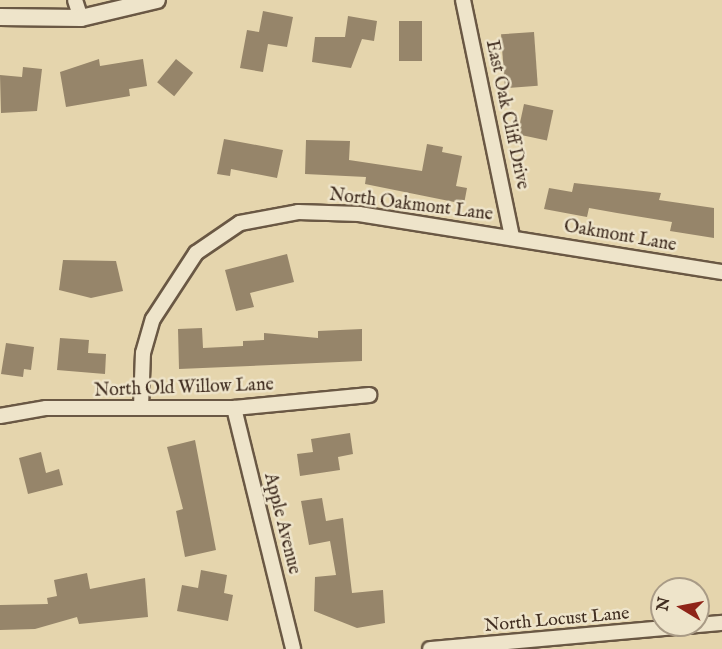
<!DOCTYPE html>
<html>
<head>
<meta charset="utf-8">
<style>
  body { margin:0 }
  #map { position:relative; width:722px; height:649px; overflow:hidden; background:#e5d5ad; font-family:"IM FELL English",serif }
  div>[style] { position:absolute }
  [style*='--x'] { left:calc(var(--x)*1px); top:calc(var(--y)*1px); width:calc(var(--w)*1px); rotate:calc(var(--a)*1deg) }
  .building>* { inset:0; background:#96856a; transform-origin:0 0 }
  .roads { filter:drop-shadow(2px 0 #6a5844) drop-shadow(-2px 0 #6a5844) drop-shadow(0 2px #6a5844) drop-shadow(0 -2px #6a5844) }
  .minor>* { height:14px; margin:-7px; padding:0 7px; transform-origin:7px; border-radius:7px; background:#eee4ca }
  .tertiary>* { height:16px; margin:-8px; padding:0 8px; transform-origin:8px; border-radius:8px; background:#eee4ca }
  span { translate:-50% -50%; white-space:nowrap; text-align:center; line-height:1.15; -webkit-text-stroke:5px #eee4ca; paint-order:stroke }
  .street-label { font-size:18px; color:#412e21 }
  .north { position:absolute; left:650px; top:577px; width:60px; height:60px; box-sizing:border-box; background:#eee4ca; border:2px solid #a99b86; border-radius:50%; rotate:280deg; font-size:16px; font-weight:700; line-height:24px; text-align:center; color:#412e21 }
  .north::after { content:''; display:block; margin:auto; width:21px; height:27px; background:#8f2418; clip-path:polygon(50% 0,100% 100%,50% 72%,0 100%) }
</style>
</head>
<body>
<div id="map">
  <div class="building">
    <div style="clip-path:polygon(263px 11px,293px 17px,287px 47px,268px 44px,263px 72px,240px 68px,247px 30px,259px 32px)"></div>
    <div style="clip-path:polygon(348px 16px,377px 21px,374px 41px,362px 39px,351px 68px,312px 62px,315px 37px,345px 37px)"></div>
    <div style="left:399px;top:21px;width:23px;height:40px"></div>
    <div style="left:534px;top:32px;width:54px;height:33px;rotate:86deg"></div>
    <div style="clip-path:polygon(99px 59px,100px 66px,143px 59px,147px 86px,129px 89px,130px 96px,66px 107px,60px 72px)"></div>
    <div style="left:176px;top:59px;width:22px;height:30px;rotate:39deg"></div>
    <div style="clip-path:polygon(23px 67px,42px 69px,37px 111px,1px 113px,0 75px,22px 77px)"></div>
    <div style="left:524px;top:104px;width:30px;height:31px;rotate:12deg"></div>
    <div style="clip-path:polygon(224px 139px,283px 150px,277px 178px,231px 169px,230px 176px,217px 174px)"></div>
    <div style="clip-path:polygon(306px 140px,350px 141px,349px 160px,422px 171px,427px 144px,443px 147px,442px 152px,462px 156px,456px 186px,467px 188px,464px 204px,365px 184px,366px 177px,305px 174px)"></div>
    <div style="clip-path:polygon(574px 183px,661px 193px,659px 200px,714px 208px,714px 238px,670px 231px,672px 222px,617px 213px,589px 208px,587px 217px,544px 209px,549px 188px,572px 192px)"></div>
    <div style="clip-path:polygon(287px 254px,294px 282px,250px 293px,254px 307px,236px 311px,225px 270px)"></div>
    <div style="clip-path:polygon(63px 260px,116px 261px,123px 291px,91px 298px,59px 290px)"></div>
    <div style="clip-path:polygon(202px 328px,203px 348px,243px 346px,243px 341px,264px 340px,264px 333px,318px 338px,318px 331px,362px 329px,362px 361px,179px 369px,178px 329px)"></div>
    <div style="clip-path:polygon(60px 338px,89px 340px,88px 353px,106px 354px,105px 374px,57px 370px)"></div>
    <div style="clip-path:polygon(6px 343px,34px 347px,31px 370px,24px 369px,23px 377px,1px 374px)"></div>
    <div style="clip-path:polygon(350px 433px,353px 454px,338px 457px,340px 470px,300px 476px,297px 454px,313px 452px,311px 439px)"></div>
    <div style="clip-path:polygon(195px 440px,216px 550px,185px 557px,176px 511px,183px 509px,167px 447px)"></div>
    <div style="clip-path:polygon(41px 452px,46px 473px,59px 469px,63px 485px,28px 494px,19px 458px)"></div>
    <div style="clip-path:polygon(322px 498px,326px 521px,343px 518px,352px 593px,383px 590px,385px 623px,357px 628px,314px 611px,315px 577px,336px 575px,330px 541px,309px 545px,301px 501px)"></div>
    <div style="clip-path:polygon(201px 570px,227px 575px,224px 593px,233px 595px,228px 621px,177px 611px,182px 585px,198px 588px)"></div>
    <div style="clip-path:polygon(87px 573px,90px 589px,145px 578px,148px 617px,79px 624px,77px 617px,35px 629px,0 630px,0 605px,48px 604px,47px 598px,57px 596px,54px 580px)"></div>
  </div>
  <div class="roads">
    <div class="minor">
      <div style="--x:75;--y:0;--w:19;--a:72"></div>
      <div style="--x:463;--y:0;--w:242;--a:78.3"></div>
      <div style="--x:141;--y:407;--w:54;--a:-87.9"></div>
      <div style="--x:143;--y:353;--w:35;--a:-74"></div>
      <div style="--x:153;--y:319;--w:79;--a:-56.9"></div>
      <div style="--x:196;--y:253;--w:53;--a:-34.3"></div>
      <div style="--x:240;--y:223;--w:59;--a:-10.7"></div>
      <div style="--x:298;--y:212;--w:61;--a:1.9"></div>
      <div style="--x:359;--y:214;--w:368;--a:9.1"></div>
      <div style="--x:234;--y:408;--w:248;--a:76.2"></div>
      <div style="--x:0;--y:416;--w:47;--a:-9.9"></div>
      <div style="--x:46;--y:408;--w:188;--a:0"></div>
      <div style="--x:234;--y:408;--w:136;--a:-5.5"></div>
      <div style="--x:430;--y:649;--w:293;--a:-5.1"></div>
    </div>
    <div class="tertiary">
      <div style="--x:0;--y:17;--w:81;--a:0.7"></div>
      <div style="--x:81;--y:18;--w:78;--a:-13.3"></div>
    </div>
  </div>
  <div class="street-label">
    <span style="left:506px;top:115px;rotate:78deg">East Oak Cliff Drive</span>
    <span style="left:411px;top:206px;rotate:7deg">North Oakmont Lane</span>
    <span style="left:620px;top:237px;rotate:10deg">Oakmont Lane</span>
    <span style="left:184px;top:389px;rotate:-2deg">North Old Willow Lane</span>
    <span style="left:281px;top:524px;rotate:76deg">Apple Avenue</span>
    <span style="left:557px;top:621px;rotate:-5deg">North Locust Lane</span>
  </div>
  <div class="north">N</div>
</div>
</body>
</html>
